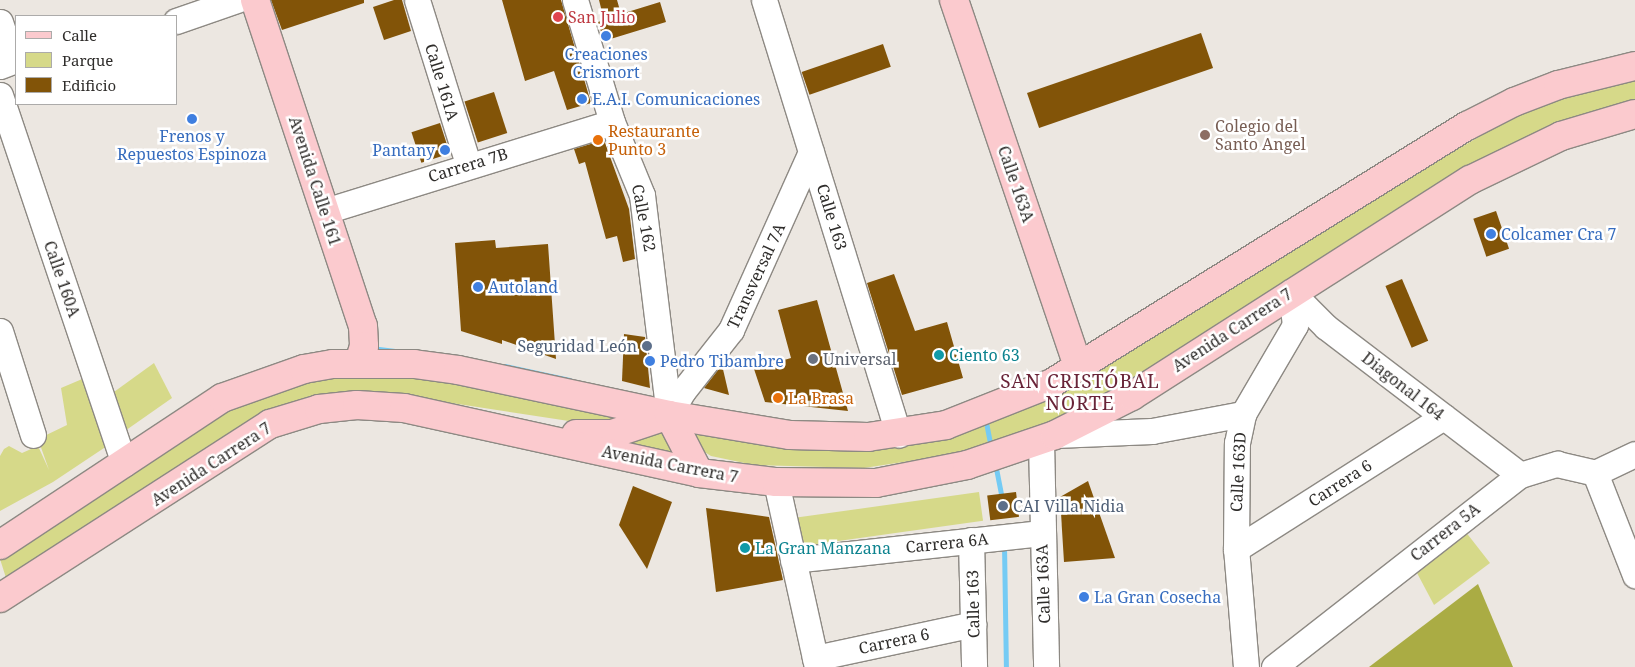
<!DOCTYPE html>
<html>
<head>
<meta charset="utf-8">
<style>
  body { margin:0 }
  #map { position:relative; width:1635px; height:667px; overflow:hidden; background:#ece7e1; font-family:"Noto Serif",serif }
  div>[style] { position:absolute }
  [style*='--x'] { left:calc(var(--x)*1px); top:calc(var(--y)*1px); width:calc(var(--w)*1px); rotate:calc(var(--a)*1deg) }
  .green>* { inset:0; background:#d6d989; transform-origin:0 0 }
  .forest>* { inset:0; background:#aaac44 }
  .stream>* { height:5px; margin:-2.5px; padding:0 2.5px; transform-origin:2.5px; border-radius:2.5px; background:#75cbf4 }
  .building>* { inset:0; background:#825408; transform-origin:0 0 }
  .roads { filter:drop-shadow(1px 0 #8d8983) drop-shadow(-1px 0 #8d8983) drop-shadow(0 1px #8d8983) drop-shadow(0 -1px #8d8983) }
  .minor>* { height:25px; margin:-12.5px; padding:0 12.5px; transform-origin:12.5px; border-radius:12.5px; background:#fff }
  .major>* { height:28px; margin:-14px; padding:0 14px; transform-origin:14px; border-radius:14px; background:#fbcace }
  .dots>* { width:14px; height:14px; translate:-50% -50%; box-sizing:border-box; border:2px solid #fff; border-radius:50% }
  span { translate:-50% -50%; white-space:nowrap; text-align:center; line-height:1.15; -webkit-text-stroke:5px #fff; paint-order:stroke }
  .health-label { font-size:16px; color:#be3a42 }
  .left { translate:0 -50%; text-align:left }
  .shop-label { font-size:16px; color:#366cbe }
  .right { translate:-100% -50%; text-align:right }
  .street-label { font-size:16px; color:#2f2d2b }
  .education-label { font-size:16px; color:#785e54 }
  .food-label { font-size:16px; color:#c56008 }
  .service-label { font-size:16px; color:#4e5e75 }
  .culture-label { font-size:16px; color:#0d838f }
  .worship-label { font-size:16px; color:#5b616d }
  .quarter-label { font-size:19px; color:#692438; letter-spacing:1px }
  .legend { position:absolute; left:15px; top:15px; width:162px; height:90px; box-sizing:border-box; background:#fff; border:1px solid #acabaa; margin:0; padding:6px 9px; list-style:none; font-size:15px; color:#2f2d2b }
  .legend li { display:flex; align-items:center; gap:10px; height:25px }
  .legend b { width:25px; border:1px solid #acabaa }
</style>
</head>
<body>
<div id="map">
  <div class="green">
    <div style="clip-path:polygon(1635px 80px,1635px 101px,1617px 105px,1089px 405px,1035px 428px,962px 453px,864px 468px,754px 465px,711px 456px,695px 446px,689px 433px,803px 450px,858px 449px,923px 442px,992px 422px,1049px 397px,1322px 228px,1520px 113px,1564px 95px)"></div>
    <div style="clip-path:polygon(154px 363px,172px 398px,122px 433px,107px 397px)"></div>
    <div style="clip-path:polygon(369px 373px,444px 380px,628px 418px,582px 423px,393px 394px,355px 391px,310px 396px,283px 406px,7px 581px,0 559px,83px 508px,196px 426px,238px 402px,303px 382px)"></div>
    <div style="clip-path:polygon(94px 374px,116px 440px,53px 482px,0 511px,0 456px,4px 449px,9px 446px,22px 453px,38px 446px,49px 470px,38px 439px,67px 425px,61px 388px)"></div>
    <div style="clip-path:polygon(666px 428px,674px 456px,618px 440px)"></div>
    <div style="left:979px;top:492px;width:29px;height:184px;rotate:82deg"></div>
    <div style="clip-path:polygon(1465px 531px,1490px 563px,1434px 605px,1417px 573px)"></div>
  </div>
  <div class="forest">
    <div style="clip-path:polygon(1478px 584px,1513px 667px,1369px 667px)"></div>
  </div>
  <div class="stream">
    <div style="--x:371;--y:348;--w:26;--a:7"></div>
    <div style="--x:505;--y:366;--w:66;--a:12.2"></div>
    <div style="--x:985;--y:417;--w:32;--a:79"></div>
    <div style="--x:995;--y:463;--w:37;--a:79"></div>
    <div style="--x:1004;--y:545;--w:122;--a:89.1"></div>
  </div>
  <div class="building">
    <div style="clip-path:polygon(271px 0,364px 0,364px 3px,282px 30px)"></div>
    <div style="clip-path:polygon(394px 0,402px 0,411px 31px,384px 40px,373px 7px)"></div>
    <div style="clip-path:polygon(502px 0,561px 0,591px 103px,567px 110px,554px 71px,525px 81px)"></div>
    <div style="clip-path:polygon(599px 0,617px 0,621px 14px,660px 2px,666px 22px,604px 41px,598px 22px,604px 20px)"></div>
    <div style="left:1201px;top:33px;width:37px;height:184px;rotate:71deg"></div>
    <div style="left:883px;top:44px;width:24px;height:86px;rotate:71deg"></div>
    <div style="left:494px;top:92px;width:43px;height:31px;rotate:72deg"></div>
    <div style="left:440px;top:123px;width:32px;height:30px;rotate:72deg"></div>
    <div style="clip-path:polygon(604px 140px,629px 209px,635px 259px,623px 262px,617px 236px,606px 239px,585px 162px,579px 164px,574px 149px)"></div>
    <div style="left:1496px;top:211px;width:40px;height:24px;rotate:71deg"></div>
    <div style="clip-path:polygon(495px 240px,496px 248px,548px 244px,556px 359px,502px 340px,502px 344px,461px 331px,455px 243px)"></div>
    <div style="clip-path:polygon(894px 274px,915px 331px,947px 322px,963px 378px,902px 395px,867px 283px)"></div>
    <div style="left:1402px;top:279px;width:67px;height:18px;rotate:67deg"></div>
    <div style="clip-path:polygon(817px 300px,848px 411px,765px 402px,754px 369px,791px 358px,778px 310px)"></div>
    <div style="clip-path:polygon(624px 334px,645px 337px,650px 388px,622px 381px)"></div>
    <div style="clip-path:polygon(722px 365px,729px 395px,704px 388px)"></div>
    <div style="clip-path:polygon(1088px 481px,1115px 558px,1064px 562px,1060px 497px)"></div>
    <div style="clip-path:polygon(633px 486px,672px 502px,647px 569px,619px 525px)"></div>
    <div style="left:1016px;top:492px;width:25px;height:29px;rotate:83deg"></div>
    <div style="clip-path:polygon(706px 508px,769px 517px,783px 580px,716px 592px)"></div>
  </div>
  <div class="roads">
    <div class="minor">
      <div style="--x:417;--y:0;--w:172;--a:72.7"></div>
      <div style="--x:575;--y:0;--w:127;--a:73.1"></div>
      <div style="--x:612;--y:122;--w:79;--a:67.7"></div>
      <div style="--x:642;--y:195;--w:222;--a:83"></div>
      <div style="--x:764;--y:0;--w:455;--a:72.8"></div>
      <div style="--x:176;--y:21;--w:65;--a:-19"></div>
      <div style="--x:0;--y:22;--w:41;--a:71.6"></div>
      <div style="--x:13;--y:61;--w:14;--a:159"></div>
      <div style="--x:0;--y:95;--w:389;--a:71.4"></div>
      <div style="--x:325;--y:211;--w:300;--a:-17.2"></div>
      <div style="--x:1291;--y:292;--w:49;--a:45"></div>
      <div style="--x:1326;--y:327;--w:244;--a:37.3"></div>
      <div style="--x:0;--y:331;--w:109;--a:72.4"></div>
      <div style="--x:669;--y:415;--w:28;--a:-60"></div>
      <div style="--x:683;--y:391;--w:78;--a:-51.8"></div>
      <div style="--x:731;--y:330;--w:195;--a:-65.8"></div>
      <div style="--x:1055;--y:435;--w:97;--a:-2.4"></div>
      <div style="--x:1152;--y:431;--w:93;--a:-10.6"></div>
      <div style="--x:1041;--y:441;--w:226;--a:88.7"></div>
      <div style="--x:1595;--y:473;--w:110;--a:68.6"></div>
      <div style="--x:776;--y:482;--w:189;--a:77.5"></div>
      <div style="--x:971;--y:540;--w:127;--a:88.6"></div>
      <div style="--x:1236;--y:549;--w:246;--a:-32.5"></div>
      <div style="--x:793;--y:560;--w:249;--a:-6.2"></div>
      <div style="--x:815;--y:658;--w:162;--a:-12.1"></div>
      <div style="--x:1246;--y:667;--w:118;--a:-94.8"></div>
      <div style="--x:1236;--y:549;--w:106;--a:-89.5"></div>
      <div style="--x:1237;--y:443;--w:30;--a:-78"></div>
      <div style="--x:1243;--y:414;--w:103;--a:-59.7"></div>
      <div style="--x:1295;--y:325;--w:33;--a:-97"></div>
      <div style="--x:1274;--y:667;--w:312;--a:-38"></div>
      <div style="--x:1520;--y:475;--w:39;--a:-17"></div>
      <div style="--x:1557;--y:464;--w:39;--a:13"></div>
      <div style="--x:1595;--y:473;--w:44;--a:-25.4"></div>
    </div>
    <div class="major">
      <div style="--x:255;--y:0;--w:343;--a:71.7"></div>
      <div style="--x:363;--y:326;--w:20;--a:87"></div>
      <div style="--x:364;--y:346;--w:17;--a:107"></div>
      <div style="--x:954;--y:0;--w:387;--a:71.3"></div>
      <div style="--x:669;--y:415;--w:65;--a:62.7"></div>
      <div style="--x:576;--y:434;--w:36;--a:0"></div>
      <div style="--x:612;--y:434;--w:60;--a:-18.4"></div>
      <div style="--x:0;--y:545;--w:266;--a:-33.5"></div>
      <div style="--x:222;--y:398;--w:87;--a:-19.5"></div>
      <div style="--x:304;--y:369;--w:29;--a:-10"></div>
      <div style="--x:333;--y:364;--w:81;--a:0"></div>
      <div style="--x:414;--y:364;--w:44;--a:7.8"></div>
      <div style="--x:458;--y:370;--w:216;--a:12"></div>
      <div style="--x:669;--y:415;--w:123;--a:9.4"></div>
      <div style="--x:790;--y:435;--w:78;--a:1.5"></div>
      <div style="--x:868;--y:437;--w:79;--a:-8.7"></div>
      <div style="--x:946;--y:425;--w:114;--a:-21.6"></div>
      <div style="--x:1052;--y:383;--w:488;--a:-31.8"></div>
      <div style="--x:1467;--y:126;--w:53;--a:-27.1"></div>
      <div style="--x:1514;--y:102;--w:47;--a:-21.1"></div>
      <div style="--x:1558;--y:85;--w:79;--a:-13.9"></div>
      <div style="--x:0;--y:598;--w:321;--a:-32.8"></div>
      <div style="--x:270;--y:424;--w:51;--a:-17"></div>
      <div style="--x:319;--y:409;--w:38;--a:-6"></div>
      <div style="--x:357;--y:405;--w:47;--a:3.7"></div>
      <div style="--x:404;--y:408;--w:302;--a:12.4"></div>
      <div style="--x:699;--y:473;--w:78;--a:6.7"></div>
      <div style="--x:776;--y:482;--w:100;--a:0.6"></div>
      <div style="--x:876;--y:483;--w:93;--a:-11.2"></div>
      <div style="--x:967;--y:465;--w:93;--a:-18.8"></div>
      <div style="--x:1055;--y:435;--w:86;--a:-26.9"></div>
      <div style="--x:1132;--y:396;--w:401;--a:-32.6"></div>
      <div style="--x:1470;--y:180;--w:101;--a:-25.8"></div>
      <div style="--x:1561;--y:136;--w:77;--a:-16.6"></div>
    </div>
  </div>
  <div class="dots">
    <div style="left:558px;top:17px;background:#e0444e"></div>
    <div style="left:606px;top:36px;background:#3f7fe0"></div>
    <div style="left:582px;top:99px;background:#3f7fe0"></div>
    <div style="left:192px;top:119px;background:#3f7fe0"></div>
    <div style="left:1205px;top:135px;background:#8d6e63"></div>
    <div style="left:598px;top:140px;background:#e8710a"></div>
    <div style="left:445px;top:150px;background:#3f7fe0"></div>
    <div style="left:1491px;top:234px;background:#3f7fe0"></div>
    <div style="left:478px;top:287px;background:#3f7fe0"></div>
    <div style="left:647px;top:346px;background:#5c6f8a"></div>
    <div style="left:939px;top:355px;background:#0f9aa8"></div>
    <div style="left:813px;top:359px;background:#6b7280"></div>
    <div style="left:650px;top:361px;background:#3f7fe0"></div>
    <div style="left:778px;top:398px;background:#e8710a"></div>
    <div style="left:1003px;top:506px;background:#5c6f8a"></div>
    <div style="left:745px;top:548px;background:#0f9aa8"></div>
    <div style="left:1084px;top:597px;background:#3f7fe0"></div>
  </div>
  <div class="health-label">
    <span class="left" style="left:568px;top:17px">San Julio</span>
  </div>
  <div class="shop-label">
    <span style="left:606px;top:63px">Creaciones<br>Crismort</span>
    <span class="left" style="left:592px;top:99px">E.A.I. Comunicaciones</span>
    <span style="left:192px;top:145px">Frenos y<br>Repuestos Espinoza</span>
    <span class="right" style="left:435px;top:150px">Pantany</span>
    <span class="left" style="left:1501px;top:234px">Colcamer Cra 7</span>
    <span class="left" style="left:488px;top:287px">Autoland</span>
    <span class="left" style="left:660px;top:361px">Pedro Tibambre</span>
    <span class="left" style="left:1094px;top:597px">La Gran Cosecha</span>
  </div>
  <div class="street-label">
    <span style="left:442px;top:82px;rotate:73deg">Calle 161A</span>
    <span style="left:468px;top:165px;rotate:-17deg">Carrera 7B</span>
    <span style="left:315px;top:181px;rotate:72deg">Avenida Calle 161</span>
    <span style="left:1016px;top:184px;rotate:71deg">Calle 163A</span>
    <span style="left:832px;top:217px;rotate:73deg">Calle 163</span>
    <span style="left:644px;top:218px;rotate:79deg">Calle 162</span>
    <span style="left:756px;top:276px;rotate:-65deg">Transversal 7A</span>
    <span style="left:62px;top:279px;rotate:71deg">Calle 160A</span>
    <span style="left:1232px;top:330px;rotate:-33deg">Avenida Carrera 7</span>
    <span style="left:1403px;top:386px;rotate:38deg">Diagonal 164</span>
    <span style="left:211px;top:464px;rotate:-33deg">Avenida Carrera 7</span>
    <span style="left:670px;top:464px;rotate:11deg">Avenida Carrera 7</span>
    <span style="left:1238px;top:472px;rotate:-87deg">Calle 163D</span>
    <span style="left:1340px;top:483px;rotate:-33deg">Carrera 6</span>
    <span style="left:1445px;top:532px;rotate:-38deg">Carrera 5A</span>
    <span style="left:947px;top:543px;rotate:-6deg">Carrera 6A</span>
    <span style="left:1043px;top:584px;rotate:-92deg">Calle 163A</span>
    <span style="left:973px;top:604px;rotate:-91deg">Calle 163</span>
    <span style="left:894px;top:641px;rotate:-12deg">Carrera 6</span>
  </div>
  <div class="education-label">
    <span class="left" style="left:1215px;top:135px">Colegio del<br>Santo Angel</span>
  </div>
  <div class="food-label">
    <span class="left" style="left:608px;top:140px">Restaurante<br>Punto 3</span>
    <span class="left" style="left:788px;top:398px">La Brasa</span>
  </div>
  <div class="service-label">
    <span class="right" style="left:637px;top:346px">Seguridad León</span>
    <span class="left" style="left:1013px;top:506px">CAI Villa Nidia</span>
  </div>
  <div class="culture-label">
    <span class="left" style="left:949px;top:355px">Ciento 63</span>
    <span class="left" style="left:755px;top:548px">La Gran Manzana</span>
  </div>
  <div class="worship-label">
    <span class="left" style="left:823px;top:359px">Universal</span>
  </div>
  <div class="quarter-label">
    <span style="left:1080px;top:393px">SAN CRISTÓBAL<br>NORTE</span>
  </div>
  <ul class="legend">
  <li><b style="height:6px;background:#fbcace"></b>Calle</li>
  <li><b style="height:14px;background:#d6d989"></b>Parque</li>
  <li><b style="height:14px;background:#825408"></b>Edificio</li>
  </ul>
</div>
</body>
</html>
